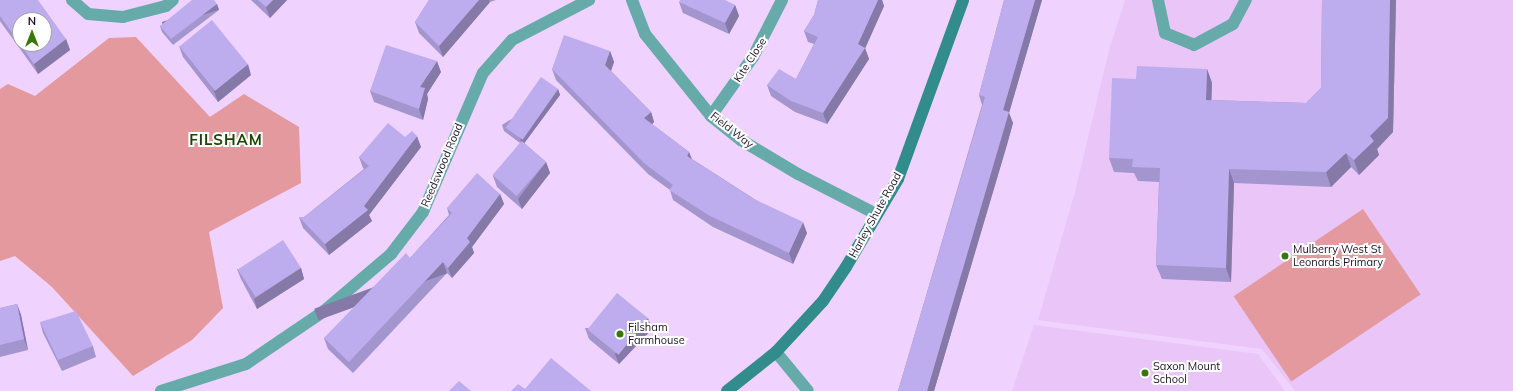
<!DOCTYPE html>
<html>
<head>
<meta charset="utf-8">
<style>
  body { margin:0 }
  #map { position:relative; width:1513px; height:391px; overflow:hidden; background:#f0d2fe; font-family:Mulish,sans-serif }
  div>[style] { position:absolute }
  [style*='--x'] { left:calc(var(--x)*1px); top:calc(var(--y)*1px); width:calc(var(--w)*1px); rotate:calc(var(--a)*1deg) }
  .built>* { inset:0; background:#e9c5f8 }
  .green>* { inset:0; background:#e3999e; transform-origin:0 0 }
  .service>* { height:12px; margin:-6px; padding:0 6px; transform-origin:6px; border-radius:6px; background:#6aa }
  .minor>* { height:12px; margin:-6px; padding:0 6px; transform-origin:6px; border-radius:6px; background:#6aa }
  .secondary>* { height:12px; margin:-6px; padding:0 6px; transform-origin:6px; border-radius:6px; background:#328c8c }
  .wall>* { inset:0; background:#a395ce }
  .shaded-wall>* { inset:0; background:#8479a7; transform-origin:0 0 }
  .building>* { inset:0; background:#bdadef; transform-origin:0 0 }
  .dots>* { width:11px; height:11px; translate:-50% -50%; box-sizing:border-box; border:2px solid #fff; border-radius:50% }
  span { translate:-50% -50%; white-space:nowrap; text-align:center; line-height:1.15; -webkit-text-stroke:4px #fff; paint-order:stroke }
  .street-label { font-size:11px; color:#1d1222 }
  .poi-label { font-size:11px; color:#1d1222 }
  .left { translate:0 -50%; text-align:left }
  .district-label { font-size:15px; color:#1f4402; font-weight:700; letter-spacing:1px }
  .north { position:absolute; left:12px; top:12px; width:40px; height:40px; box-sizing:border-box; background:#fff; border:1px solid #a5a0a7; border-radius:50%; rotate:0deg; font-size:11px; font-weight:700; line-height:16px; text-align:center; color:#1d1222 }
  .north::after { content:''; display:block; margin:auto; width:14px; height:18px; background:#3b760b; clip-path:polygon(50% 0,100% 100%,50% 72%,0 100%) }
</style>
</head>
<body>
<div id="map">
  <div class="built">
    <div style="clip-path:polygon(1125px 0,1513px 0,1513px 391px,1295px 391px,1262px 349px,1038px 320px,1075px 192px,1109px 50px)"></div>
    <div style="clip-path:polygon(1034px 325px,1258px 354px,1285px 391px,1012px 391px)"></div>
  </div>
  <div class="green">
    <div style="clip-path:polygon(136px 37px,210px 117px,244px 94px,299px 127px,301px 183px,209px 232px,223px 308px,192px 340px,133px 376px,52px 287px,15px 256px,0 261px,0 89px,8px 84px,35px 96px,109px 38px)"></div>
    <div style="left:1363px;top:209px;width:103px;height:156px;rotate:56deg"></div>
  </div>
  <div class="service">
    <div style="--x:1158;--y:0;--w:34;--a:78"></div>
    <div style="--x:1165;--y:33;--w:31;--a:22"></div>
    <div style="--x:1194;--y:45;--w:44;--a:-28.3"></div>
    <div style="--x:1233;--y:24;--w:27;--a:-62"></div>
  </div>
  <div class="minor">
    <div style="--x:72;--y:0;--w:21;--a:41"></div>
    <div style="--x:88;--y:14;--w:35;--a:5"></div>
    <div style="--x:123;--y:17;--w:44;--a:-14.3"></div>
    <div style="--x:166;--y:6;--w:9;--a:-41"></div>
    <div style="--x:632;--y:0;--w:36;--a:69"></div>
    <div style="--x:645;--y:34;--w:105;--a:51.2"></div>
    <div style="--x:711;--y:116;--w:38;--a:39"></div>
    <div style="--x:741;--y:140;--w:66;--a:30.8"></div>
    <div style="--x:798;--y:174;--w:88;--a:27.1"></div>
    <div style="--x:711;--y:116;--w:72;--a:-54.6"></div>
    <div style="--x:753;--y:57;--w:64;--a:-63"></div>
    <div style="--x:776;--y:352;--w:50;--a:50.6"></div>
    <div style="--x:161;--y:391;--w:89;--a:-17.6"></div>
    <div style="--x:246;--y:364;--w:94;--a:-34.2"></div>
    <div style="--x:324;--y:311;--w:88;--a:-40.4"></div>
    <div style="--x:391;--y:254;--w:53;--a:-52.7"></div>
    <div style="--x:423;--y:212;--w:151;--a:-66.7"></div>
    <div style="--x:483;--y:73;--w:44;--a:-48.7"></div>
    <div style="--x:512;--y:40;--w:87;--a:-27.5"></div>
  </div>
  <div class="secondary">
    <div style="--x:727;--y:391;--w:63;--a:-38.5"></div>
    <div style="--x:776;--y:352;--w:69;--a:-47.3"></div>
    <div style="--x:823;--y:301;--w:41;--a:-55.9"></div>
    <div style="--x:846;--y:267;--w:102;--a:-59.4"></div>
    <div style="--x:898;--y:179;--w:190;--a:-70"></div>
  </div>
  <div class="wall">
    <div style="clip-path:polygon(0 0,66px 39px,70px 50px,38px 74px,0 21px)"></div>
    <div style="clip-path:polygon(251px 0,287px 0,270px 18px)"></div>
    <div style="clip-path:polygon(429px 0,496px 0,490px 2px,443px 57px,419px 33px,415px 22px)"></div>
    <div style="clip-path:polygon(818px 0,882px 0,884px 6px,865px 48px,869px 59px,827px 124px,795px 112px,771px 96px,767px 85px,796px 79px,814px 44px,808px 42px,804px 31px,814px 15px)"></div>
    <div style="clip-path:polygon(1004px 0,1042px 0,1009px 113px,1013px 123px,934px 391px,898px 391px,982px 105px,979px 95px)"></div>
    <div style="clip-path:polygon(1322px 0,1396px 0,1393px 132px,1377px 149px,1379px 155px,1359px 175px,1351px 167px,1331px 187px,1234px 183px,1231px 282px,1162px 279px,1156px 265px,1159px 182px,1138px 181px,1134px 173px,1114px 172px,1109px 158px,1136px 79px,1207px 69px,1212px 83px,1211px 100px,1306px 103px,1321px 88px)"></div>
    <div style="clip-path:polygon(679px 2px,735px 5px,739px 16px,729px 34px,683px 13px)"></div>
    <div style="clip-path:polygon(217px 4px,219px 10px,173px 45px,162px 32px,160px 26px)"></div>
    <div style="clip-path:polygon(179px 46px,251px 75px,218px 102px,183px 57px)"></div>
    <div style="clip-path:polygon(610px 51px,614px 62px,611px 71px,651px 112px,654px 122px,652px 124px,689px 152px,692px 159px,807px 233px,793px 264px,713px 227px,673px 200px,670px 190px,648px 174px,556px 80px,552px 69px)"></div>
    <div style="clip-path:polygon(441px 72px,427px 94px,428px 99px,423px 120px,374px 102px,370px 91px)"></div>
    <div style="clip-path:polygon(558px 89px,560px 95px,524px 143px,546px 162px,550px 173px,522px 209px,497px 187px,493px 176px,520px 143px,504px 131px,502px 125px)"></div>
    <div style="clip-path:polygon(405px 137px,421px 147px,369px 215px,372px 221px,329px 255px,303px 228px,299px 217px,304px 217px,364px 169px,363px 168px,359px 157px)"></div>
    <div style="clip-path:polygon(500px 194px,504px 204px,472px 247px,474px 253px,452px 278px,447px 273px,353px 373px,328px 349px,324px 338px,410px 258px,449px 215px,447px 208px)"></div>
    <div style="clip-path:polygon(301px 268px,304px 279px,257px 309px,241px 279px,237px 269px)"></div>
    <div style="clip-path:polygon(17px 304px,21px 315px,28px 350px,0 357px,0 308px)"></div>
    <div style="clip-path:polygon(40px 322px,93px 346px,96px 357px,62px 371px,43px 333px)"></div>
    <div style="clip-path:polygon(585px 328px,652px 329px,619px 364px,589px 339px)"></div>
  </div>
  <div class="shaded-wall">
    <div style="clip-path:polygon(273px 0,287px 0,270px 18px,266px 7px)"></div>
    <div style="clip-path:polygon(479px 0,489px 0,490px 2px,443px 57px,439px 46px)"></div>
    <div style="clip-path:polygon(878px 0,882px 0,884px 6px,864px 51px,865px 48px,869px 59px,827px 124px,823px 113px,858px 44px)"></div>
    <div style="clip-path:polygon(1035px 0,1042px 0,1009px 113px,1013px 123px,1007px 145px,934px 391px,927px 391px,1003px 110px)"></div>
    <div style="clip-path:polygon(1390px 0,1396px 0,1393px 132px,1377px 149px,1379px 155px,1359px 175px,1354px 160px,1370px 136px)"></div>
    <div style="left:217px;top:4px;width:6px;height:58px;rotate:72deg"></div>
    <div style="clip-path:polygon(735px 5px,739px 16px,729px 34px,725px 23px)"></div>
    <div style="clip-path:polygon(66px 39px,70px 50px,38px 74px,34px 64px)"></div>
    <div style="clip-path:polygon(610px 51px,614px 62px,609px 76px,605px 65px)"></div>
    <div style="clip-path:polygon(437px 61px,441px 72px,427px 94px,428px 99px,423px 120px,419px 109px,420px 87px)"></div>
    <div style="clip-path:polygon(248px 64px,251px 75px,218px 102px,214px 91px)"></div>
    <div style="clip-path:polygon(1207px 69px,1212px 83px,1211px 114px,1206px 100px)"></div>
    <div style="clip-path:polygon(558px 89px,560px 95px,523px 145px,520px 139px)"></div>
    <div style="clip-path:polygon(651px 112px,654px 122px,648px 129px,644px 118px)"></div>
    <div style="clip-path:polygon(417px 136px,421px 147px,369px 215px,372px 221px,329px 255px,325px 244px,364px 206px)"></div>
    <div style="clip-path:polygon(689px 152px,693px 163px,687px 156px)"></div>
    <div style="clip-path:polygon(1346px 153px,1351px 167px,1331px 187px,1326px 172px)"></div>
    <div style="clip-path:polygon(546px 162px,550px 173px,522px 209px,518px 199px)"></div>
    <div style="clip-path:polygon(1229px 169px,1234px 183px,1231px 282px,1226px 268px)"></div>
    <div style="clip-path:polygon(500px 194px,504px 204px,472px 247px,474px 253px,452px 278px,448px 268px,467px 238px)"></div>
    <div style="clip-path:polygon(803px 222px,807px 233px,793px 264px,789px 253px)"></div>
    <div style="left:443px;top:262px;width:12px;height:137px;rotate:70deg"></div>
    <div style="clip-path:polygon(301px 268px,304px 279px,257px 309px,254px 299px)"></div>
    <div style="clip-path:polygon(17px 304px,21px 315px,28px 350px,24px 339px)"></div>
    <div style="clip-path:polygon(648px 318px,652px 329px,619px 364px,615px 354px)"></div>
  </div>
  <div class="building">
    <div style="clip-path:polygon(0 0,38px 0,66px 39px,34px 64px,20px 44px,44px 44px,44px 20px,20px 20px,20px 44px,0 16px)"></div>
    <div style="clip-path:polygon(192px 0,214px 0,217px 4px,171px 39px,160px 26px)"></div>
    <div style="clip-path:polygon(258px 0,273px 0,266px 7px)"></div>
    <div style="clip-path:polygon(429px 0,479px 0,439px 46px,415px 22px)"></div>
    <div style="clip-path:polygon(680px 0,725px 0,735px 5px,725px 23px,679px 2px)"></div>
    <div style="clip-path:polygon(818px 0,878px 0,858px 44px,865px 48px,823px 113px,791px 101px,767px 85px,779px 69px,796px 79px,818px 37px,804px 31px,814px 15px)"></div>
    <div style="clip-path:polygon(1004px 0,1035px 0,1003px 110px,1009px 112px,927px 391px,898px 391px,985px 97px,979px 95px)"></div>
    <div style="clip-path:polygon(1322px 0,1390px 0,1388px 118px,1370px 136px,1374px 141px,1354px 160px,1346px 153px,1326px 172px,1229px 169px,1226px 268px,1156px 265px,1160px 168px,1132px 167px,1133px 159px,1109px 158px,1112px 78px,1136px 79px,1137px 66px,1207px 69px,1206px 100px,1306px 103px,1321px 88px)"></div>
    <div style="left:212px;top:20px;width:57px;height:42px;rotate:51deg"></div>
    <div style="clip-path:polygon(564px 35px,610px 51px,605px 65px,651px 112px,644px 118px,689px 152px,687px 156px,752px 198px,803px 222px,789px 253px,710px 216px,669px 190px,673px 185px,644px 163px,552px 69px)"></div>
    <div style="clip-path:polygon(386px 45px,437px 61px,420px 87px,425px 88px,419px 109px,370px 91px)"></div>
    <div style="left:541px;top:77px;width:21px;height:62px;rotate:35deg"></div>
    <div style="clip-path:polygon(388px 123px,405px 137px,412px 131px,417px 136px,364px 206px,368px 210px,325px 244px,299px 217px,304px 217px,369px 166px,359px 157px)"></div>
    <div style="left:522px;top:141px;width:32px;height:45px;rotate:41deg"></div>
    <div style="clip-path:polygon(477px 173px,500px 194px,467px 238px,470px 242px,448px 268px,443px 262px,349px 362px,324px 338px,406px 253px,410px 258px,452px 213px,447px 208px)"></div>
    <div style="left:283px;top:240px;width:33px;height:54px;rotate:57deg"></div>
    <div style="left:617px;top:293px;width:40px;height:47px;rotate:39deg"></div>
    <div style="clip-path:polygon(17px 304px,24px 339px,0 345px,0 308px)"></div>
    <div style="clip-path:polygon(76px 311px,93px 346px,58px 360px,40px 322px)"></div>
    <div style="clip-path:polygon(551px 358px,591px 391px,511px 391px,518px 384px,525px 389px)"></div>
    <div style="clip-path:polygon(459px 381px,471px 391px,449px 391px)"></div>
  </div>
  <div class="dots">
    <div style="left:1285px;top:256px;background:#3b760b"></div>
    <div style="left:620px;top:334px;background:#3b760b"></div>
    <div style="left:1145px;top:373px;background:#3b760b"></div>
  </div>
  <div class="street-label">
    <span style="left:750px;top:60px;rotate:-57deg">Kite Close</span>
    <span style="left:732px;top:130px;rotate:38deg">Field Way</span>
    <span style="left:442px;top:165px;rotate:-67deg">Reedswood Road</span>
    <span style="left:875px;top:215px;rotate:-61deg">Harley Shute Road</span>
  </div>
  <div class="poi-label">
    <span class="left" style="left:1293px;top:256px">Mulberry West St<br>Leonards Primary</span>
    <span class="left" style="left:628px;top:334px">Filsham<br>Farmhouse</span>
    <span class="left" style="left:1153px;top:373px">Saxon Mount<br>School</span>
  </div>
  <div class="district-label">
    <span style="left:226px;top:140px">FILSHAM</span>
  </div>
  <div class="north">N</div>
</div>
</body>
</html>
